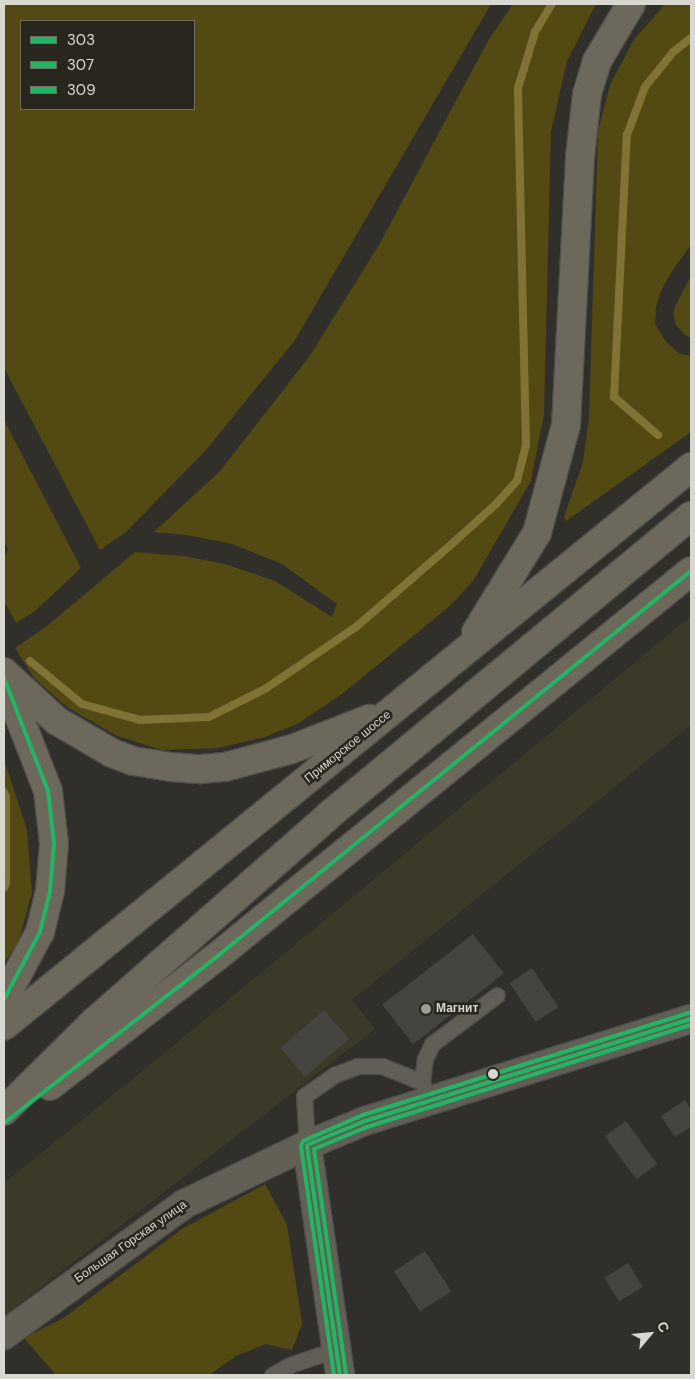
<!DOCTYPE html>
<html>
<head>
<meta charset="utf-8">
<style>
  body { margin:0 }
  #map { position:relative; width:695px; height:1379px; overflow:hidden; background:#302f2a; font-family:"DM Sans",sans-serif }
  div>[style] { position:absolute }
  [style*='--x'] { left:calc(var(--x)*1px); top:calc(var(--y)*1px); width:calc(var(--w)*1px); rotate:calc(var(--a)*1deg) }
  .built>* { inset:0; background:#3b3928 }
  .green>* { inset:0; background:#534a13 }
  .stream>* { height:8px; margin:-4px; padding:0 4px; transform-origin:4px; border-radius:4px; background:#807336 }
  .building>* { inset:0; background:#454440; transform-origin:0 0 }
  .roads { filter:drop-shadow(1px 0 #4d4c49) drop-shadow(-1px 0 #4d4c49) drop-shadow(0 1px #4d4c49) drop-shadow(0 -1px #4d4c49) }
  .service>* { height:15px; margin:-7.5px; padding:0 7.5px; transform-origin:7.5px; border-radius:7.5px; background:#605e55 }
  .tertiary>* { height:28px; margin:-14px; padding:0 14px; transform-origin:14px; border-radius:14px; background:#605e55 }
  .secondary>* { height:28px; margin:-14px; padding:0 14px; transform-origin:14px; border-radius:14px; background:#626055 }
  .trunk>* { height:28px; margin:-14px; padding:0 14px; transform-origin:14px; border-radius:14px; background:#6c695c }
  .bus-1>* { height:4px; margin:-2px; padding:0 2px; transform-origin:2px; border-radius:2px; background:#21b564 }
  .bus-2>* { height:4px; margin:-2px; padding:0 2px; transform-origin:2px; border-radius:2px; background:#21b564 }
  .bus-3>* { height:4px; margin:-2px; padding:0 2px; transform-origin:2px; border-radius:2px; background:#21b564 }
  .dots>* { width:14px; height:14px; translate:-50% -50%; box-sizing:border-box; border:2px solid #29271d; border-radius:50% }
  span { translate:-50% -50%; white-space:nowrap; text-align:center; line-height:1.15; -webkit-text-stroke:5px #29271d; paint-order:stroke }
  .street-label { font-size:12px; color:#d8d7d0 }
  .poi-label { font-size:12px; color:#d8d7d0; font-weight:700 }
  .left { translate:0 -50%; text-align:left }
  .frame { position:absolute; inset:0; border:5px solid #d8d7d0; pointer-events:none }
  .legend { position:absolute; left:20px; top:20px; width:175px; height:90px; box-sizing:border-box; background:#29271d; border:1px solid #6f6d65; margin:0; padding:6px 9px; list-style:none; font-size:15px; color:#d8d7d0 }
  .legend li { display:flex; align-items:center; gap:10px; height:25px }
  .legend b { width:25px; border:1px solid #6f6d65 }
  .north { position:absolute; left:625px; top:1309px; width:50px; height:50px; -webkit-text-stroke:4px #29271d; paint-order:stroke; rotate:62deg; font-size:14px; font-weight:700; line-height:20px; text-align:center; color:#d8d7d0 }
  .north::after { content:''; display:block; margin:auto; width:18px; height:22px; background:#d8d7d0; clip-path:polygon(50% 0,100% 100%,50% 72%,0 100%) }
</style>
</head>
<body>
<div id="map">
  <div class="built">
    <div style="clip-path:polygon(691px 616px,691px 725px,352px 1000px,375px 1029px,4px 1316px,4px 1183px,156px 1060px)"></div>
  </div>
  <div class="green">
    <div style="clip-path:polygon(evenodd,4px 4px,491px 4px,295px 340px,206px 450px,126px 532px,100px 550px,4px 368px,4px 4px,194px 21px,194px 109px,21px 109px,21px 21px,194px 21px)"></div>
    <div style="clip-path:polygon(513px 4px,596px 4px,567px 61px,551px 131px,544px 414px,531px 481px,473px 581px,450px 606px,342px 694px,297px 724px,262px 738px,217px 748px,162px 750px,117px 736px,67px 707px,34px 678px,15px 648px,47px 626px,135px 552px,183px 556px,225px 564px,275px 581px,332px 617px,337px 604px,282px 564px,232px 544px,187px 535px,154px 532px,220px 471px,309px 357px,379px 245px,489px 39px)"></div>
    <div style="clip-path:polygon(665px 4px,691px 4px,691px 245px,672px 271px,661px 291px,656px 307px,655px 324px,666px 342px,680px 354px,691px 356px,691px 432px,566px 521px,564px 517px,583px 462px,589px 418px,598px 131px,610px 85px,633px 41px)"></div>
    <div style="clip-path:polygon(691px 276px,691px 338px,685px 335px,676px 325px,673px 314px,677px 302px)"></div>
    <div style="clip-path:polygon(4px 420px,81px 568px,35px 611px,16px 623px,4px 601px,4px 559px,8px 549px,4px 541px)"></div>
    <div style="clip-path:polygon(4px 760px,27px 830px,32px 893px,18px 943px,4px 963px)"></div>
    <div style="clip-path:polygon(265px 1184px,287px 1225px,302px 1324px,292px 1350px,266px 1344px,236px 1356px,209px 1375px,56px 1375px,24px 1338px,65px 1317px,182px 1229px)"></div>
  </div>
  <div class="stream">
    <div style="--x:658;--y:435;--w:58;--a:-139.2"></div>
    <div style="--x:614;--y:397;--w:262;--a:-87.2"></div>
    <div style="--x:627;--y:135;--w:51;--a:-69.4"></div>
    <div style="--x:645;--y:87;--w:45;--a:-51.3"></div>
    <div style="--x:673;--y:52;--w:23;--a:-38"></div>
    <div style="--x:30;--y:661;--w:67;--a:39.6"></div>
    <div style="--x:82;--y:704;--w:60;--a:15.4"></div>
    <div style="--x:140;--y:720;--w:69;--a:-2.5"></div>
    <div style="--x:209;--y:717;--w:63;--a:-26.6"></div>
    <div style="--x:265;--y:689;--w:110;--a:-34.3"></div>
    <div style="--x:356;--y:627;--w:130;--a:-40.9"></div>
    <div style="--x:454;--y:542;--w:57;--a:-42.1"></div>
    <div style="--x:496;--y:504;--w:31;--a:-48"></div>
    <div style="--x:517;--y:481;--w:36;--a:-76"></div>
    <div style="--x:526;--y:446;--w:358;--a:-91.3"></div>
    <div style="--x:518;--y:88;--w:59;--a:-73.1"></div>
    <div style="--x:535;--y:32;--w:33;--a:-59"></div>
    <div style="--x:4;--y:792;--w:5;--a:68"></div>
    <div style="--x:6;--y:797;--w:86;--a:90"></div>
    <div style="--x:6;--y:883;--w:5;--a:112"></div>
  </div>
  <div class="building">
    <div style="left:473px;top:934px;width:50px;height:115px;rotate:52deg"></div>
    <div style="left:532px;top:968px;width:47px;height:27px;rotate:56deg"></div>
    <div style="left:324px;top:1010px;width:38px;height:58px;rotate:49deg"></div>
    <div style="clip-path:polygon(685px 1100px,691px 1110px,691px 1127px,675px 1137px,661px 1116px)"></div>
    <div style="left:626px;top:1121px;width:53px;height:26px;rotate:54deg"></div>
    <div style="left:425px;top:1251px;width:48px;height:37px;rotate:57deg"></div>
    <div style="left:628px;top:1263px;width:28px;height:28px;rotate:58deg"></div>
  </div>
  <div class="roads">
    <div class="service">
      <div style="--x:425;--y:1091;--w:9;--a:-108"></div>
      <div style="--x:422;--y:1082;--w:23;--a:-83"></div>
      <div style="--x:425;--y:1059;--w:17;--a:-65"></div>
      <div style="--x:432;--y:1044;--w:81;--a:-37"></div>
      <div style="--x:307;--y:1145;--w:49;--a:-93.5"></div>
      <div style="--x:304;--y:1096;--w:37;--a:-35"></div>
      <div style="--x:334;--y:1075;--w:26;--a:-21"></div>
      <div style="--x:358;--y:1066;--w:24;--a:0"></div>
      <div style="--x:382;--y:1066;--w:43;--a:21.8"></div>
      <div style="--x:272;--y:1375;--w:21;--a:-29"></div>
      <div style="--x:290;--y:1365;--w:31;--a:-19"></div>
      <div style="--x:319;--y:1355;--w:17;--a:-7"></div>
    </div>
    <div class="tertiary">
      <div style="--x:307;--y:1145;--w:63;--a:-22.5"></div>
      <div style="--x:365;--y:1121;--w:342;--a:-17.4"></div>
    </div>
    <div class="secondary">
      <div style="--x:4;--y:1335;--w:223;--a:-36"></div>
      <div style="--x:184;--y:1204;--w:136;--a:-25.6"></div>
      <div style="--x:307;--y:1145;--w:232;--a:81.8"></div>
    </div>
    <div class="trunk">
      <div style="--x:476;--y:632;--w:116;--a:-58.4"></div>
      <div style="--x:537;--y:533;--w:112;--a:-75"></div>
      <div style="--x:566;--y:425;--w:268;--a:-87"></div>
      <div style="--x:580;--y:157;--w:63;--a:-83.7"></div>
      <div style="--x:587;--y:94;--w:34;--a:-73"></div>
      <div style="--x:597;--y:61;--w:66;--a:-59.2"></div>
      <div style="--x:4;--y:672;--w:72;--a:42.8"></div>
      <div style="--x:57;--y:721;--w:64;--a:30.2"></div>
      <div style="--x:112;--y:753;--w:22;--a:21"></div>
      <div style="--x:133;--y:761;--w:37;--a:9"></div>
      <div style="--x:170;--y:767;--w:31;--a:4"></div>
      <div style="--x:201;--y:769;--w:24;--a:-5"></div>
      <div style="--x:225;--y:767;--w:69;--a:-15"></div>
      <div style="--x:292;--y:749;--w:83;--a:-21.3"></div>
      <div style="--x:4;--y:678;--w:121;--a:68.7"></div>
      <div style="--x:48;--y:791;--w:53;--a:83.5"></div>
      <div style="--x:54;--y:844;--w:47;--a:94.9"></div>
      <div style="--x:50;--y:891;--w:42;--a:103.7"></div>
      <div style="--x:40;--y:932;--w:76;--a:118.2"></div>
      <div style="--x:4;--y:1026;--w:886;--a:-39.13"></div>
      <div style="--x:50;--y:1086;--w:215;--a:-37.8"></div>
      <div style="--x:220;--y:954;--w:607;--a:-39.12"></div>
      <div style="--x:4;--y:1111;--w:128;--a:-44.7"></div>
      <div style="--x:95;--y:1021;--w:310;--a:-41.3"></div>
      <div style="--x:328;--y:816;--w:471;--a:-39.6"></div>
    </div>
  </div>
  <div class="bus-1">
    <div style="--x:4;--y:678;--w:121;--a:68.7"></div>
    <div style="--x:48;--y:791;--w:53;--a:83.5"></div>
    <div style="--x:54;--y:844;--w:47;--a:94.9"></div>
    <div style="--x:50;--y:891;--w:42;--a:103.7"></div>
    <div style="--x:40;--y:932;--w:76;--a:118.2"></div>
    <div style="--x:4;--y:1123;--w:274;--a:-38"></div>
    <div style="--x:220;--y:954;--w:607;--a:-39.12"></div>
    <div style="--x:340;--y:1375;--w:232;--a:-98.2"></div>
    <div style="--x:307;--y:1145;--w:63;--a:-22.5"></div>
    <div style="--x:365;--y:1121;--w:342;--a:-17.4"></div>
  </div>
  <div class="bus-2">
    <div style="--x:346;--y:1374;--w:227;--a:-98.1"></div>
    <div style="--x:314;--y:1149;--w:57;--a:-22.5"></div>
    <div style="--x:367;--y:1127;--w:340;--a:-17.5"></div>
  </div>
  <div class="bus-3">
    <div style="--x:334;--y:1375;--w:231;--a:-98.2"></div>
    <div style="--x:301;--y:1146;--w:5;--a:-68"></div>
    <div style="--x:303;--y:1141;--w:65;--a:-23.4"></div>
    <div style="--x:363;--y:1115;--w:342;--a:-17.4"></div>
  </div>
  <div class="dots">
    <div style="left:426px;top:1009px;background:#9d9c96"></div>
    <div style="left:493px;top:1074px;background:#d8d7d0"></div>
  </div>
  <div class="street-label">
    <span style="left:348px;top:747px;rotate:-39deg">Приморское шоссе</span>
    <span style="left:131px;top:1242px;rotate:-35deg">Большая Горская улица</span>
  </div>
  <div class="poi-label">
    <span class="left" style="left:436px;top:1009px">Магнит</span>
  </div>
  <div class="frame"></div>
  <ul class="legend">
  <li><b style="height:6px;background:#21b564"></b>303</li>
  <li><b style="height:6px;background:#21b564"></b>307</li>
  <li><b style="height:6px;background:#21b564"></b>309</li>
  </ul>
  <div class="north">С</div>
</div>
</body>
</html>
